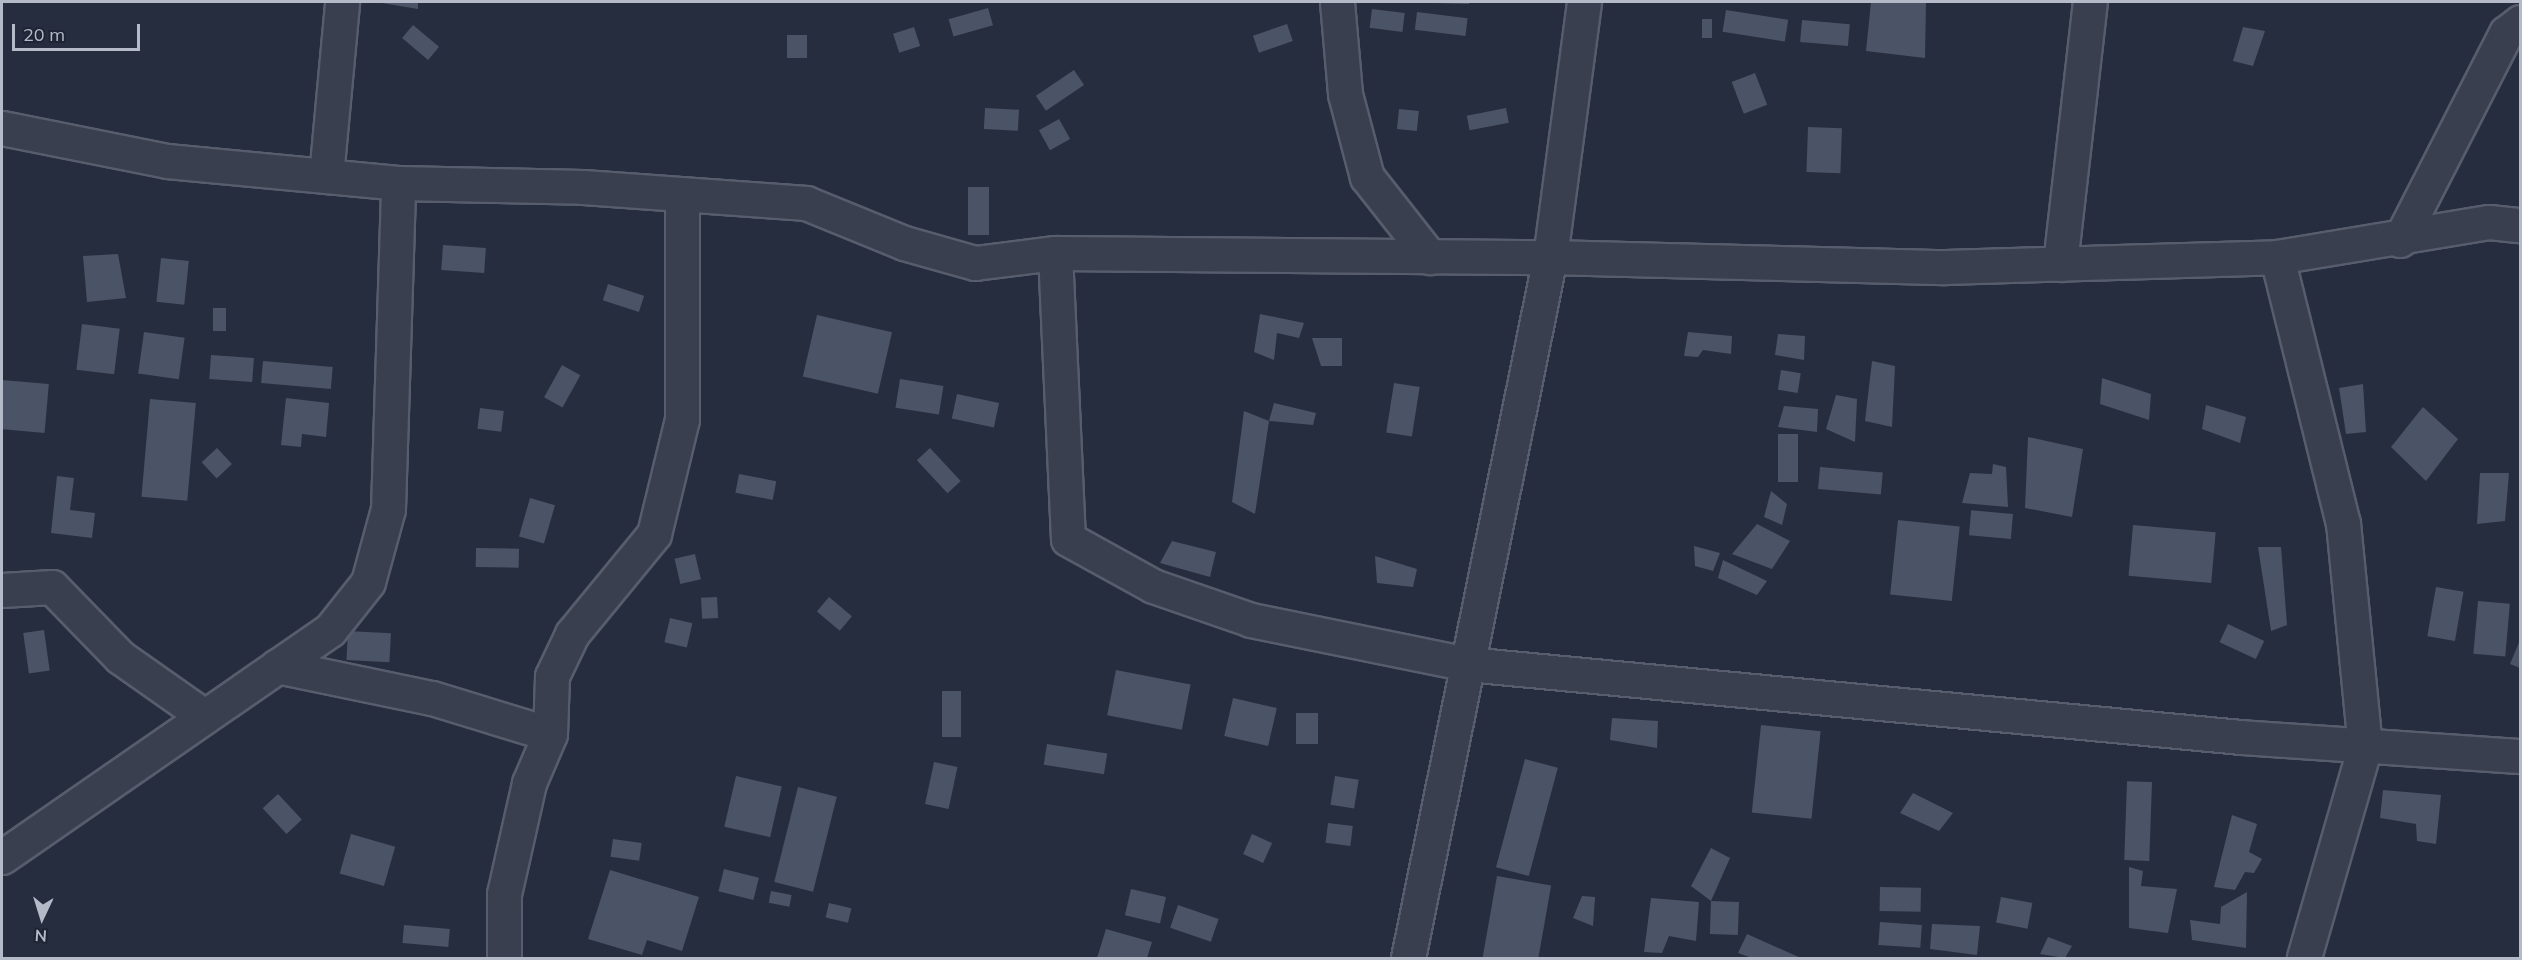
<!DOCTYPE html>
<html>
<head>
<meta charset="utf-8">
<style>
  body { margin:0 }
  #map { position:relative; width:2522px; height:960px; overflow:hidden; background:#252d3e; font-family:Mulish,sans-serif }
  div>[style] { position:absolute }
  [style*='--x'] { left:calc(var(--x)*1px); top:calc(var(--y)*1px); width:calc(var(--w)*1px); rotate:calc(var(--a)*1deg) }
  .building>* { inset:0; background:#4b5366; transform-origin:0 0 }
  .roads { filter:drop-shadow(2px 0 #575d6c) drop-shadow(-2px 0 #575d6c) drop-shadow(0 2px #575d6c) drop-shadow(0 -2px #575d6c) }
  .minor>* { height:33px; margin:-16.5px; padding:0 16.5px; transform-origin:16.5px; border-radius:16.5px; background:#393f4e }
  span { translate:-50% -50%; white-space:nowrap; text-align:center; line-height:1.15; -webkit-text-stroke:6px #1e2433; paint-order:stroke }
  .frame { position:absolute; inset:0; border:3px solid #b5bac9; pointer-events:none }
  .north { position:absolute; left:12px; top:888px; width:60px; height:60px; -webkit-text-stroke:4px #1e2433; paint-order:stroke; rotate:184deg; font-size:16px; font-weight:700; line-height:24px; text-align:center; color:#b5bac9 }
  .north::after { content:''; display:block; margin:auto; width:21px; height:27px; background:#b5bac9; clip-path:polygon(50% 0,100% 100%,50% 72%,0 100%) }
  .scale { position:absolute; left:12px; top:24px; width:128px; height:27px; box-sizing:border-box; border:3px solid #b5bac9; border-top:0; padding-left:8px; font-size:18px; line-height:21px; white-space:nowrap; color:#b5bac9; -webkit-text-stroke:4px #1e2433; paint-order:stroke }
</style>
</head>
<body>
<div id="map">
  <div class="building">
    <div style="clip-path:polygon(376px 2px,418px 2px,418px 9px)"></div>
    <div style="clip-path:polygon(1434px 2px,1469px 2px,1469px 4px,1434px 3px)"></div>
    <div style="clip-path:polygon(1871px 2px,1926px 2px,1925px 58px,1866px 51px)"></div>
    <div style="left:988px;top:8px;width:18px;height:41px;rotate:74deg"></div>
    <div style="left:1372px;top:9px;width:33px;height:19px;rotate:7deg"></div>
    <div style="left:1726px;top:10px;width:63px;height:22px;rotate:9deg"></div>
    <div style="left:1417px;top:12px;width:51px;height:18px;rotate:7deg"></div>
    <div style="left:1702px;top:19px;width:10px;height:19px"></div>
    <div style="left:1802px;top:20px;width:48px;height:22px;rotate:5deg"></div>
    <div style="left:1287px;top:24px;width:18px;height:36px;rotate:71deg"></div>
    <div style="left:413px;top:25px;width:34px;height:17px;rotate:40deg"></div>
    <div style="left:914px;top:27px;width:20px;height:22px;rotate:72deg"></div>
    <div style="clip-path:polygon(2243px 27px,2265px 31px,2253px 66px,2233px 61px)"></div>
    <div style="left:787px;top:35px;width:20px;height:23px"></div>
    <div style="left:1074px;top:70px;width:18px;height:46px;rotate:56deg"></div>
    <div style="left:1755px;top:73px;width:34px;height:25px;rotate:69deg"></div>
    <div style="left:985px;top:108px;width:34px;height:21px;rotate:3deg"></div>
    <div style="left:1506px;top:108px;width:15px;height:40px;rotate:79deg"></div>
    <div style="left:1399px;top:109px;width:20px;height:20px;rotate:6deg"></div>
    <div style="left:1059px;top:119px;width:23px;height:23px;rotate:61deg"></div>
    <div style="left:1808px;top:127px;width:34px;height:45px;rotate:2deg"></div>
    <div style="left:968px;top:187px;width:21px;height:48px"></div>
    <div style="left:443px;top:245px;width:43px;height:25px;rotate:4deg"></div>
    <div style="clip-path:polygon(118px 254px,126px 298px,87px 302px,83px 256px)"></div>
    <div style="left:161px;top:258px;width:28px;height:44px;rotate:6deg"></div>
    <div style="left:608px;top:284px;width:38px;height:17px;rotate:18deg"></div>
    <div style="left:213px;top:308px;width:13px;height:23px"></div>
    <div style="clip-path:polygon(1260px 314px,1304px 323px,1299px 338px,1277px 333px,1274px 360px,1254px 352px)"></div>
    <div style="left:817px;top:315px;width:77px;height:63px;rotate:13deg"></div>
    <div style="left:82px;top:324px;width:38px;height:46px;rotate:7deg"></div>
    <div style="left:144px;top:332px;width:41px;height:42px;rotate:8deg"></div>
    <div style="clip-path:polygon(1688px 332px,1732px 336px,1731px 354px,1703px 350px,1698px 357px,1684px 356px)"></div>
    <div style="clip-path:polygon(1778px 334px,1805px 336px,1804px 360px,1775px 355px)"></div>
    <div style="clip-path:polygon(1312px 338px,1342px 338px,1342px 366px,1321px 366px)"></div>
    <div style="left:211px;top:355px;width:43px;height:24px;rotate:4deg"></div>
    <div style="left:263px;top:361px;width:70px;height:22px;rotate:5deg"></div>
    <div style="clip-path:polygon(1872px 361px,1895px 366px,1892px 427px,1865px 421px)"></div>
    <div style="left:562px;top:365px;width:21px;height:37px;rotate:29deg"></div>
    <div style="left:1781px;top:370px;width:20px;height:20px;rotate:9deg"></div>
    <div style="clip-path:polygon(2102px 378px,2151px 394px,2149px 420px,2100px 404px)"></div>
    <div style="left:900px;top:379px;width:44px;height:29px;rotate:9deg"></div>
    <div style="left:2px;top:380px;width:47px;height:49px;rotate:5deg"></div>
    <div style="left:1394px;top:383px;width:26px;height:50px;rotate:9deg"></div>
    <div style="clip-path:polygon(2363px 384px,2366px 432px,2346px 434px,2339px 388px)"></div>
    <div style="left:957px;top:394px;width:43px;height:25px;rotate:12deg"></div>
    <div style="clip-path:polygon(1836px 395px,1857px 399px,1855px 442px,1826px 429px)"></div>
    <div style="clip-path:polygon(286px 398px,329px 403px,326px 437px,302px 434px,301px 447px,281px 445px)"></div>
    <div style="left:150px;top:399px;width:46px;height:98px;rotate:5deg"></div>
    <div style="clip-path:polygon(1274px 403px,1316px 413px,1313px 425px,1269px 421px,1255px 514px,1232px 502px,1244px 411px,1269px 421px)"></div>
    <div style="clip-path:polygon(2206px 405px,2246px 417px,2240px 443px,2202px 429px)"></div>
    <div style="clip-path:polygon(1784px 406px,1818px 409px,1817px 432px,1778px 427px)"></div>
    <div style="clip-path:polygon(2423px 407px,2458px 439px,2426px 481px,2391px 447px)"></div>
    <div style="left:480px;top:408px;width:24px;height:21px;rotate:7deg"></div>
    <div style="left:1778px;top:434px;width:20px;height:48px"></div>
    <div style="clip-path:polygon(2028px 437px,2083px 449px,2072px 517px,2025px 508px)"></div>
    <div style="left:217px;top:448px;width:22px;height:21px;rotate:47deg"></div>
    <div style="left:930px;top:448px;width:45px;height:18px;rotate:47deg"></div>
    <div style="clip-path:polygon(1993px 464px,2006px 467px,2008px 507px,1962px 503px,1970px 473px,1992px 474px)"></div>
    <div style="left:1820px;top:467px;width:63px;height:22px;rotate:5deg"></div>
    <div style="clip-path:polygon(2480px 473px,2509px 473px,2505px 521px,2477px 524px)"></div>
    <div style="left:739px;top:474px;width:38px;height:19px;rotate:11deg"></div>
    <div style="clip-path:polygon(57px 476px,74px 478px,70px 510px,95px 513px,92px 538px,51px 533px)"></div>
    <div style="clip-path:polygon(1771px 491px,1787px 504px,1782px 525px,1764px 517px)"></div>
    <div style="left:530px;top:498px;width:26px;height:40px;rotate:16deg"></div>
    <div style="left:2013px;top:514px;width:25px;height:42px;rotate:95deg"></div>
    <div style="left:1898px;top:520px;width:62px;height:75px;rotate:6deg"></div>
    <div style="clip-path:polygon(1757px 524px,1790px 541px,1772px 569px,1732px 554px)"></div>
    <div style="left:2133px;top:525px;width:83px;height:51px;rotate:5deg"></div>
    <div style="clip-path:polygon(1172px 541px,1216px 552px,1210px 577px,1160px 563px)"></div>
    <div style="clip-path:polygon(1694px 546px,1720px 553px,1713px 571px,1695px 566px)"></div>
    <div style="clip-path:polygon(2258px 547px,2281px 547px,2287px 625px,2271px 631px)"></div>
    <div style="left:476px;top:548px;width:43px;height:19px;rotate:1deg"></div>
    <div style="left:695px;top:554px;width:26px;height:21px;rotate:77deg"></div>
    <div style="clip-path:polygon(1375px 556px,1417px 569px,1413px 587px,1377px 583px)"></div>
    <div style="clip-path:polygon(1723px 560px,1767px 581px,1757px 595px,1718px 578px)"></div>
    <div style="left:2436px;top:587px;width:28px;height:50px;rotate:10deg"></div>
    <div style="left:717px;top:597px;width:21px;height:16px;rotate:87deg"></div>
    <div style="left:829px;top:597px;width:30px;height:19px;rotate:40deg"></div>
    <div style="left:2478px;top:601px;width:32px;height:53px;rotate:5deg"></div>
    <div style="left:670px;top:618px;width:23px;height:25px;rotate:13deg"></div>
    <div style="left:2228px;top:624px;width:40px;height:20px;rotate:25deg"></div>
    <div style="left:44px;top:630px;width:41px;height:21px;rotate:82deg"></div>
    <div style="left:348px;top:631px;width:43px;height:29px;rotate:3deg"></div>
    <div style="clip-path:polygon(2520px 640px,2520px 668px,2510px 664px)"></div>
    <div style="left:1116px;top:670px;width:76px;height:46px;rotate:11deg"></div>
    <div style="left:942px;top:691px;width:19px;height:46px"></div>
    <div style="left:1233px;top:698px;width:45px;height:39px;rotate:13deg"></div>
    <div style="left:1296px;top:713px;width:22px;height:31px"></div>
    <div style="clip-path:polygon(1612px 718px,1658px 721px,1657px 748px,1610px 740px)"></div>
    <div style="left:1761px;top:725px;width:60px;height:88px;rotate:6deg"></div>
    <div style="left:1047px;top:744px;width:61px;height:21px;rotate:9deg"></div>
    <div style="left:1525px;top:759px;width:34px;height:112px;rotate:15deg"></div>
    <div style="left:934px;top:762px;width:24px;height:43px;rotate:12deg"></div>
    <div style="left:736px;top:776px;width:47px;height:52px;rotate:13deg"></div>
    <div style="left:1335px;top:776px;width:24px;height:29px;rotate:9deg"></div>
    <div style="left:2152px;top:782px;width:79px;height:25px;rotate:92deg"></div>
    <div style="left:798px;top:787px;width:40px;height:98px;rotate:14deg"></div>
    <div style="clip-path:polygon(2383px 790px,2441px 795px,2436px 844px,2417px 841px,2416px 824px,2380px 818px)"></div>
    <div style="clip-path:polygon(1913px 793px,1953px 813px,1939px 831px,1900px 813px)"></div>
    <div style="left:278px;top:794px;width:35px;height:21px;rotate:47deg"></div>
    <div style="clip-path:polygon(2232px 815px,2257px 824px,2249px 852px,2262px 859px,2254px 873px,2245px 872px,2235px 890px,2214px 887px)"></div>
    <div style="left:1328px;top:823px;width:25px;height:20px;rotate:7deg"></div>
    <div style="left:351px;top:834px;width:46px;height:41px;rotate:16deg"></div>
    <div style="left:1252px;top:834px;width:22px;height:22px;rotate:24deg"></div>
    <div style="left:613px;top:839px;width:29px;height:18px;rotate:8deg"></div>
    <div style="clip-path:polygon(1711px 848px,1730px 858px,1711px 901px,1691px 886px)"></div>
    <div style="clip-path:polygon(2129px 867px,2143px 871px,2141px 886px,2177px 889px,2168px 933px,2129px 928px)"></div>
    <div style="left:724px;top:869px;width:36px;height:23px;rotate:14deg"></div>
    <div style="clip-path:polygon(610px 870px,699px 897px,682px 951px,647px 940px,642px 955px,588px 939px)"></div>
    <div style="left:1497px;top:876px;width:55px;height:83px;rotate:10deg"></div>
    <div style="left:1880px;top:887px;width:41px;height:24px;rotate:1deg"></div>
    <div style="left:1131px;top:889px;width:36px;height:27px;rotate:13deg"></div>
    <div style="left:771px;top:891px;width:21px;height:12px;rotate:11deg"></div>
    <div style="clip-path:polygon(2247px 892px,2246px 948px,2192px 940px,2190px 920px,2220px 924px,2221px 907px)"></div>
    <div style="clip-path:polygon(1582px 896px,1595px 897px,1593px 926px,1573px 918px)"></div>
    <div style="left:2001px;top:897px;width:32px;height:26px;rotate:11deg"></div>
    <div style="clip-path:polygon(1651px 898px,1699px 902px,1696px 941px,1669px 936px,1662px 953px,1644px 952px)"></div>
    <div style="left:1711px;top:901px;width:28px;height:33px;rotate:2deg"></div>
    <div style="left:829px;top:903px;width:23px;height:15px;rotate:13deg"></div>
    <div style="left:1178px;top:905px;width:43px;height:24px;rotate:19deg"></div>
    <div style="left:1880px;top:922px;width:42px;height:23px;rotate:4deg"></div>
    <div style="clip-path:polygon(1932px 924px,1980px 926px,1977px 955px,1930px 949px)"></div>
    <div style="left:404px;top:925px;width:46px;height:18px;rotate:5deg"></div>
    <div style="clip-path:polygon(1106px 929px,1152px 942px,1147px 958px,1097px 958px)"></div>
    <div style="clip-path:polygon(1747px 934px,1801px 958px,1752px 958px,1738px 953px)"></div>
    <div style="clip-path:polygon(2048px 937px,2072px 946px,2065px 958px,2040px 954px)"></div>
  </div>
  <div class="roads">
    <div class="minor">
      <div style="--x:1337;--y:2;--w:92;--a:85"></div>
      <div style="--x:1345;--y:94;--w:86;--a:75.2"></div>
      <div style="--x:1367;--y:177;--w:102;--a:51.8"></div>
      <div style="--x:2;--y:128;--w:168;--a:11.3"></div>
      <div style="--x:167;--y:161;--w:232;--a:5.4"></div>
      <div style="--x:398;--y:183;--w:185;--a:1.2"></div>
      <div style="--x:583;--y:187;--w:224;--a:4.1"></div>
      <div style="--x:806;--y:203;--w:106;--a:22.2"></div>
      <div style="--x:904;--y:243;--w:74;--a:15.7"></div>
      <div style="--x:975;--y:263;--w:81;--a:-7.1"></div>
      <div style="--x:1055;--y:253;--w:495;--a:0.5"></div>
      <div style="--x:1550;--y:257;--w:395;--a:1.5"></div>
      <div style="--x:1945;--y:267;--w:332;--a:-1.7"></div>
      <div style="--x:2277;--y:257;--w:215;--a:-9.4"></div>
      <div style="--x:2489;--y:222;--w:31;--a:6"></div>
      <div style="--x:326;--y:176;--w:175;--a:-84.7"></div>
      <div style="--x:2400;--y:240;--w:233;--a:-62.9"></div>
      <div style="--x:2506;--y:33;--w:18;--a:-38"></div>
      <div style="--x:1055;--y:253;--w:286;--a:87.4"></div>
      <div style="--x:1068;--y:539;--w:97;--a:28.9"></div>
      <div style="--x:1153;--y:586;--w:104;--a:19.1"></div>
      <div style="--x:1251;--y:620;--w:220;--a:11.5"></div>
      <div style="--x:1467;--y:664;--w:776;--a:5.39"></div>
      <div style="--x:2240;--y:737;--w:281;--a:3.9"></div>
      <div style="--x:2277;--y:257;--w:274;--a:76.1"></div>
      <div style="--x:2343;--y:523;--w:224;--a:84.4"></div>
      <div style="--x:2365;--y:746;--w:221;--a:106.1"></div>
      <div style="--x:2060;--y:264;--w:264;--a:-83.5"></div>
      <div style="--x:2;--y:590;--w:50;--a:-3.4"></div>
      <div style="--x:52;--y:587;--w:98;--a:45.8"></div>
      <div style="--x:120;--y:657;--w:103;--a:35.1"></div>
      <div style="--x:277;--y:666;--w:158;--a:11.7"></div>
      <div style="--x:432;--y:698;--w:123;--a:17"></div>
      <div style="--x:2;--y:857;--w:399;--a:-34.7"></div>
      <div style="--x:330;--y:630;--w:61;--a:-51.6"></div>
      <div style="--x:368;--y:582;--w:76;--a:-74.7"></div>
      <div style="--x:388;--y:509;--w:326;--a:-88.2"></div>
      <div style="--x:504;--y:958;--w:64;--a:-90"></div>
      <div style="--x:504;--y:894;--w:114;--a:-77.3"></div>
      <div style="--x:529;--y:783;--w:53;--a:-66.8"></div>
      <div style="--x:550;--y:734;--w:58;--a:-88"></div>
      <div style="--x:552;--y:676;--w:47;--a:-64.5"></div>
      <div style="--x:572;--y:634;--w:129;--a:-50.6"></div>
      <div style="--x:654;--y:534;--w:118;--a:-76.3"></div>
      <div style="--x:682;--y:419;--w:225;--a:-90"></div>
      <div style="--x:1408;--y:958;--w:715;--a:-78.55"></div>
      <div style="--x:1550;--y:257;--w:257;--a:-82.4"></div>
    </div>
  </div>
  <div class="frame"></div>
  <div class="north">N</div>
  <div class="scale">20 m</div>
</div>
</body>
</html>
